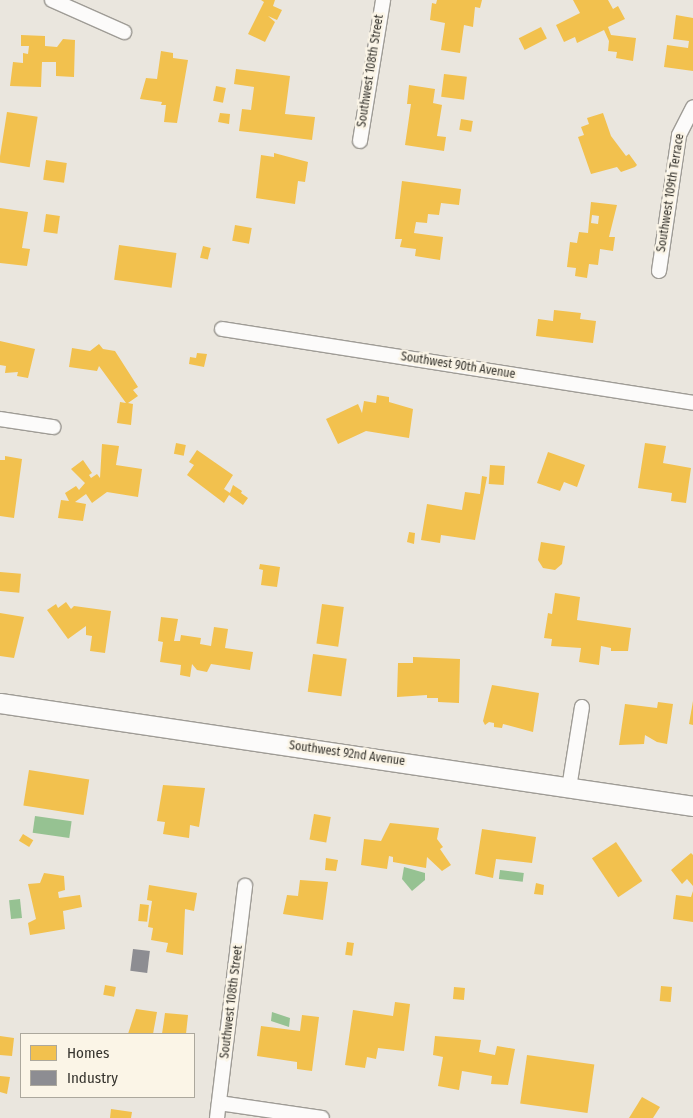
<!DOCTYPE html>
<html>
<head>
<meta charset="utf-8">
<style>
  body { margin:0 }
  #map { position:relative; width:693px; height:1118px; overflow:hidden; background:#eae6de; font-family:"Fira Sans Condensed",sans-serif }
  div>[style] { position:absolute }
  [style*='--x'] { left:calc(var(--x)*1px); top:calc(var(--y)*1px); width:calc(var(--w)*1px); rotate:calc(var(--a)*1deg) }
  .water>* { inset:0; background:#96c292; transform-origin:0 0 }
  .homes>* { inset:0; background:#f2c14e; transform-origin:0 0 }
  .industry>* { inset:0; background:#8d8d92; transform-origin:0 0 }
  .roads { filter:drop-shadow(1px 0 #9f9c96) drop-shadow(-1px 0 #9f9c96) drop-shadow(0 1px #9f9c96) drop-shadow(0 -1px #9f9c96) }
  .street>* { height:14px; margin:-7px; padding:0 7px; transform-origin:7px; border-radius:7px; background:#fcfbfa }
  .secondary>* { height:19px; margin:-9.5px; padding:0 9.5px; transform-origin:9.5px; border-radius:9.5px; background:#fcfbfa }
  span { translate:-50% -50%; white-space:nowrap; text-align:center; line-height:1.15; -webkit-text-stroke:5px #fbf5e7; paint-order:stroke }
  .street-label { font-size:12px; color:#36342e }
  .legend { position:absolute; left:20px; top:1033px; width:175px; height:65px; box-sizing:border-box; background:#fbf5e7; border:1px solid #aca89d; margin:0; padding:6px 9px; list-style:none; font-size:15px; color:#36342e }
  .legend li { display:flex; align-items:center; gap:10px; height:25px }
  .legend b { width:25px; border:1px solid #aca89d }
</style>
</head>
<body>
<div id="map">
  <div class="water">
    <div style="left:35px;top:816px;width:37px;height:17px;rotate:8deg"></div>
    <div style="clip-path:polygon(404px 867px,425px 873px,425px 880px,412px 891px,402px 879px)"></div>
    <div style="left:500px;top:870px;width:24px;height:9px;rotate:7deg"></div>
    <div style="left:20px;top:899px;width:19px;height:11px;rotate:84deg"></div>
    <div style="clip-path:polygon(272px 1012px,290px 1018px,289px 1027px,271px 1021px)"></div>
  </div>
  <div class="homes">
    <div style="clip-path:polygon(261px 0,275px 0,273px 6px,282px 10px,277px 20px,268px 16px,275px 22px,265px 42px,248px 34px,264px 2px)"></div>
    <div style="clip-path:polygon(437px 0,482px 0,480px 8px,475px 7px,473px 27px,464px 25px,460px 53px,441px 50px,445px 23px,430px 20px,432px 3px,436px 4px)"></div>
    <div style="clip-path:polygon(573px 0,608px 0,613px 9px,618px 6px,625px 19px,608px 27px,611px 35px,636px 38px,633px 61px,616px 58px,617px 52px,608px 51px,609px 41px,604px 30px,577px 43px,575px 37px,564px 42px,556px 25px,580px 13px)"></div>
    <div style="clip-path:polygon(676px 15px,693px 18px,693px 71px,664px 67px,667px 45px,688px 48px,689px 41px,673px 39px)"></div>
    <div style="left:541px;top:27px;width:13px;height:25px;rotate:63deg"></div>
    <div style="clip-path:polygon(21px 35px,45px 36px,45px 46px,57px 47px,63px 39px,75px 40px,74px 77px,56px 76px,56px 62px,42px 62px,41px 87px,10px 86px,13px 62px,23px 63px,23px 53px,28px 54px,29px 46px,21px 46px)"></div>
    <div style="clip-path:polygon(161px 51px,173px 53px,173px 58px,188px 60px,177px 123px,164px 122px,166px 105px,161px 105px,162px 102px,140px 99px,146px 78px,157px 79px)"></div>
    <div style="clip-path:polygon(236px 69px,290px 76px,285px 114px,315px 117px,312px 140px,239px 131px,242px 109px,251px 110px,254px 87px,234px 84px)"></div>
    <div style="left:444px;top:74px;width:23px;height:23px;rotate:7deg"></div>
    <div style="clip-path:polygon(409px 85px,435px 89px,433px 103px,442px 105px,437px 136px,446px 137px,444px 151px,405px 145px,411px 104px,407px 104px)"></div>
    <div style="left:216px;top:86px;width:10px;height:15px;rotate:11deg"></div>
    <div style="left:7px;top:112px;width:31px;height:51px;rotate:9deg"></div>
    <div style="clip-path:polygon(220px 113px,230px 114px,229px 124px,218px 122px)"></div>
    <div style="clip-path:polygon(603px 113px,611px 136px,626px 156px,629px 154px,637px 165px,635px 167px,621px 172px,617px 167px,591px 174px,578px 137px,584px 135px,581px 127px,589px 124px,587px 118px)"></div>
    <div style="left:461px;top:119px;width:12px;height:11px;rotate:9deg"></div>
    <div style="clip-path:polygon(274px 153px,308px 162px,305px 182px,298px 181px,295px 204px,256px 198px,261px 155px,274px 157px)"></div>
    <div style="left:46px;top:160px;width:21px;height:20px;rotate:8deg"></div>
    <div style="clip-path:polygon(402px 181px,461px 189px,459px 205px,441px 203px,439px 215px,428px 214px,427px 223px,416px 222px,414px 233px,443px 237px,440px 260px,415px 256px,416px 249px,400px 247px,402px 239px,395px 239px)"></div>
    <div style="clip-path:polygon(evenodd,591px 202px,617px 205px,609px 237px,615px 237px,613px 251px,600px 249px,598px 265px,589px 264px,587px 278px,575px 276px,576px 268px,567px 267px,570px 242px,577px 243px,579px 232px,588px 233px,591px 202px,592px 215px,599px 216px,598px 224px,591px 223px,592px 215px)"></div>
    <div style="clip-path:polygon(0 208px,28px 212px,22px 248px,30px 249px,27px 266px,0 263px)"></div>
    <div style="left:46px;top:214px;width:14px;height:18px;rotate:8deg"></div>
    <div style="left:235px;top:225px;width:17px;height:16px;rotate:10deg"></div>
    <div style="left:119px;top:245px;width:58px;height:35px;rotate:8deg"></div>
    <div style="left:203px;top:246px;width:8px;height:12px;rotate:14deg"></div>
    <div style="clip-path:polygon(554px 310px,581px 313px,580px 319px,596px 321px,593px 343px,536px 336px,538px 319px,553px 321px)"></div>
    <div style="clip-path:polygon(0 341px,35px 349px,28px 378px,17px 376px,18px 372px,5px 373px,6px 366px,0 365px)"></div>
    <div style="clip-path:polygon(99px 344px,103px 349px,115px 351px,138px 387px,133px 390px,138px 396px,128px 403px,133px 404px,131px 425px,117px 423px,120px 402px,126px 403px,99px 366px,97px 371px,69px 367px,72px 348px,90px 351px)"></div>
    <div style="clip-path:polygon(197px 353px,207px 354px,204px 367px,189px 364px,190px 357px,196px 358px)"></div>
    <div style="clip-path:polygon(377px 395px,389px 397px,389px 402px,413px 409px,409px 438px,366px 431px,338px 444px,326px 419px,358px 404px,362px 413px,364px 401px,376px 403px)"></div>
    <div style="left:176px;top:443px;width:10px;height:11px;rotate:11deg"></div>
    <div style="clip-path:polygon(645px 443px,666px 446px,663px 463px,691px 468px,686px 503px,671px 501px,672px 493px,638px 488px)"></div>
    <div style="clip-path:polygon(102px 444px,119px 446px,116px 465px,142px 469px,138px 497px,107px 492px,92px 503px,86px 494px,75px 502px,86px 504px,83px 521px,58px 518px,61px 500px,69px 501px,65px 493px,76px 486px,79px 490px,85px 483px,71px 469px,83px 460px,92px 473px,89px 475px,91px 478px,97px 474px,100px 478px)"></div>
    <div style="clip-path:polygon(197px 450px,233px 475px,224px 489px,230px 493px,233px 485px,242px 491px,241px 493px,248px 498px,243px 505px,229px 495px,224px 503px,187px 475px,194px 465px,189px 462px)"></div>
    <div style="clip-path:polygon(548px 452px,585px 465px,577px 487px,564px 482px,560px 491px,537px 483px)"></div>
    <div style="clip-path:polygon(5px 456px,22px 459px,14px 518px,0 516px,0 460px,5px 460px)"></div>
    <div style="left:490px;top:465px;width:15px;height:19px;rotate:4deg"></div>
    <div style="clip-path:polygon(482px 476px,487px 477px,475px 540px,441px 535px,440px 543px,421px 540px,427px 504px,462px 510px,465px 492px,480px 494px)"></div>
    <div style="clip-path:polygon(409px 532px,415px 533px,414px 544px,407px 542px)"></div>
    <div style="clip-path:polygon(541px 542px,565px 546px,562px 564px,555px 570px,543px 568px,538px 560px)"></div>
    <div style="clip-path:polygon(260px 564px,280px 567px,277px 587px,261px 585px,263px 570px,259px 569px)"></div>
    <div style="left:0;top:572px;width:21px;height:19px;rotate:5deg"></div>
    <div style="clip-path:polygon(555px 593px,580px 597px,577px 620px,631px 628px,628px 651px,611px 651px,611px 648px,601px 646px,599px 665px,579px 662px,581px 648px,551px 646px,552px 639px,544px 638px,548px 613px,552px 614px)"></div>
    <div style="clip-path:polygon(66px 602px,71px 609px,74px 606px,111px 611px,105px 653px,90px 651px,92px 636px,86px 635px,86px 626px,68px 639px,47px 610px,56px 604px,58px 608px)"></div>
    <div style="left:322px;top:604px;width:22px;height:40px;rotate:8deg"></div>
    <div style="clip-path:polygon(0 613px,24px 617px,14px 658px,0 656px)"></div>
    <div style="clip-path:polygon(161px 617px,178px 619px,174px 641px,180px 641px,181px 635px,201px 638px,200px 644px,211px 646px,214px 627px,228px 629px,225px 648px,253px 652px,250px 670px,211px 664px,207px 672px,197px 670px,192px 664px,190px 677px,180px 675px,181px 665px,160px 662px,163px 642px,158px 641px)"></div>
    <div style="left:313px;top:654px;width:34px;height:38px;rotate:8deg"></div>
    <div style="clip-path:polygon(413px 657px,460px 659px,459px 703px,438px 702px,438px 698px,427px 698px,427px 695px,397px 697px,398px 663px,413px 663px)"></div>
    <div style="clip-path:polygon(492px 685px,539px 693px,533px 732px,503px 724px,502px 728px,494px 727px,494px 723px,489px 722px,485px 725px,483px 721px)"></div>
    <div style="clip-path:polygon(693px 701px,693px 725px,689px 724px)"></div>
    <div style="clip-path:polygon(658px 702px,673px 704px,667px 744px,657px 742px,645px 735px,644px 744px,619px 745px,625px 704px,657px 708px)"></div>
    <div style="left:29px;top:770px;width:61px;height:36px;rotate:9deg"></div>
    <div style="clip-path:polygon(163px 785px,205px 788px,199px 827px,190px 825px,189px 838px,163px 834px,165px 822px,157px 821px)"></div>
    <div style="left:314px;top:814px;width:17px;height:26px;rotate:10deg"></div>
    <div style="clip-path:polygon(390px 823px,439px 828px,437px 839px,443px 847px,440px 849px,451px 865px,442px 871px,427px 857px,426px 868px,393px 862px,393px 857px,389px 856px,387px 869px,361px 865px,364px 839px,381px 841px)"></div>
    <div style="clip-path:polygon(482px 829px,536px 837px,532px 863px,496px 859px,493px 878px,475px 874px)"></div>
    <div style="left:23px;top:834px;width:12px;height:8px;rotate:31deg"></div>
    <div style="left:616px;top:842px;width:47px;height:29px;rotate:56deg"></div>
    <div style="clip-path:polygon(691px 853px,693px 855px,693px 886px,687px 879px,682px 884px,671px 870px)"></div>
    <div style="clip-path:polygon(326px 858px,338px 860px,336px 871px,325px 870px)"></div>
    <div style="clip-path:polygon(44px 873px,64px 876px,65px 890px,58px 892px,59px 898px,80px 895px,82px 907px,63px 911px,65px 929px,30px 935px,28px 923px,36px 919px,28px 884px,40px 883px)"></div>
    <div style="clip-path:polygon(300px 880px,328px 882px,323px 920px,283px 914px,287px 895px,298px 896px)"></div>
    <div style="clip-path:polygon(536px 883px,544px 885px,543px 895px,534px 894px)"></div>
    <div style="clip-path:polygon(149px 885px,197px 893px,194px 911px,185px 909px,183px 955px,166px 952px,168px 943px,151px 940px,153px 928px,148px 927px,152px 901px,147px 900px)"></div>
    <div style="clip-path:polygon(693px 891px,693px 922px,673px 919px,676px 895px,691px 897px)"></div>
    <div style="left:140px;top:904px;width:9px;height:17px;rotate:6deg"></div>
    <div style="left:347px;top:942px;width:7px;height:13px;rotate:8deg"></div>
    <div style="left:105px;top:985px;width:11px;height:10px;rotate:10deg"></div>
    <div style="left:661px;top:986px;width:11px;height:15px;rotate:5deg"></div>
    <div style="left:454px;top:987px;width:11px;height:12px;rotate:5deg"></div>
    <div style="clip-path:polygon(395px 1002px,410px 1004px,404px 1051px,378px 1048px,376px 1059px,367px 1057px,365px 1068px,345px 1065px,353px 1010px,393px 1016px)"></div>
    <div style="clip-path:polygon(136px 1009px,157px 1012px,153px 1034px,128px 1034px)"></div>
    <div style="clip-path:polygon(165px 1013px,188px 1015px,186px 1034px,162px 1034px)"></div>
    <div style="clip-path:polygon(302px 1015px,319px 1017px,312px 1071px,297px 1069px,297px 1062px,257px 1056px,261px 1026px,300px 1031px)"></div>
    <div style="clip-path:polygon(0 1036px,14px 1038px,12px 1056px,0 1055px)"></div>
    <div style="clip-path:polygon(435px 1036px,481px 1040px,479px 1052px,495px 1055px,497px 1046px,515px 1049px,508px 1085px,491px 1084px,492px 1076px,462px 1071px,459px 1090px,438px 1086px,443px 1057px,433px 1055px)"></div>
    <div style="left:527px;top:1055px;width:68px;height:49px;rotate:8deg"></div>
    <div style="clip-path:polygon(0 1076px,10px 1077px,7px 1094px,0 1092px)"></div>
    <div style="clip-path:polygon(642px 1097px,660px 1107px,653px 1118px,629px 1118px)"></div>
    <div style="clip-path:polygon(111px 1109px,132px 1112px,131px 1118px,110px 1118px)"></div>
  </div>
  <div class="industry">
    <div style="left:133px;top:949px;width:17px;height:22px;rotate:7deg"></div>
  </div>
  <div class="roads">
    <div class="street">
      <div style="--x:52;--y:0;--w:79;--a:24"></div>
      <div style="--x:360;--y:141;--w:143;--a:-80.7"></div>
      <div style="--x:659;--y:271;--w:137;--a:-81.6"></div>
      <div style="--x:679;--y:135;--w:31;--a:-63"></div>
      <div style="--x:222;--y:329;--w:477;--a:8.9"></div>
      <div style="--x:0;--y:419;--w:54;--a:8.6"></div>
      <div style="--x:569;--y:788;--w:82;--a:-80.9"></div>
      <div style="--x:219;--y:1103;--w:104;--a:8.3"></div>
      <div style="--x:217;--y:1118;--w:234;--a:-83.1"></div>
    </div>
    <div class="secondary">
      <div style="--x:0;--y:703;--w:701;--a:8.45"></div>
    </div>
  </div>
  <div class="street-label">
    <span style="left:371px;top:71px;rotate:-81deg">Southwest 108th Street</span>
    <span style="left:671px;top:193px;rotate:-81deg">Southwest 109th Terrace</span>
    <span style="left:458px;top:366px;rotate:9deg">Southwest 90th Avenue</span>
    <span style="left:347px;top:754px;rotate:8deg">Southwest 92nd Avenue</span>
    <span style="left:232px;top:1002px;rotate:-83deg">Southwest 108th Street</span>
  </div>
  <ul class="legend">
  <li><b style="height:14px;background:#f2c14e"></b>Homes</li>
  <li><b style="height:14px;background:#8d8d92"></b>Industry</li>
  </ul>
</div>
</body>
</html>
